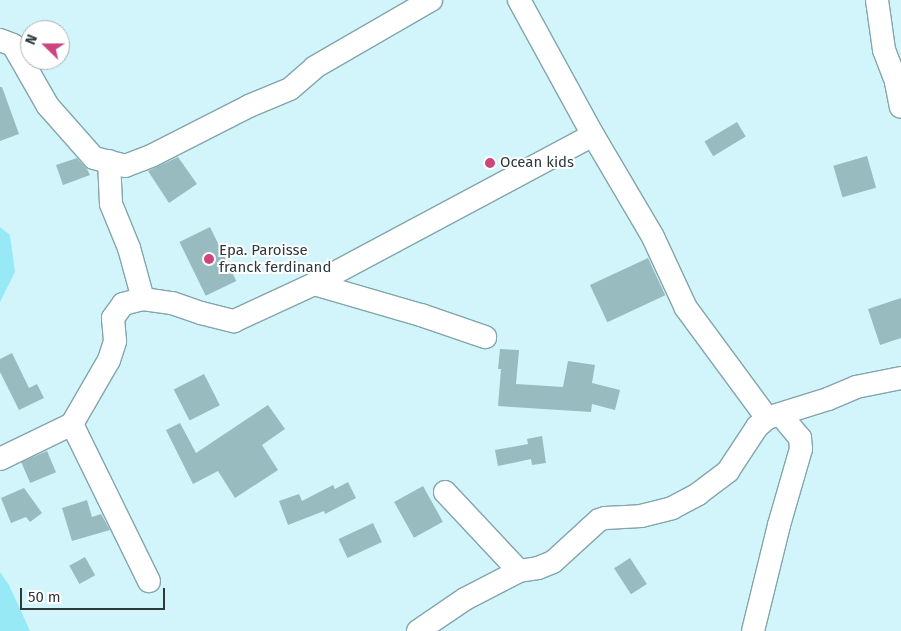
<!DOCTYPE html>
<html>
<head>
<meta charset="utf-8">
<style>
  body { margin:0 }
  #map { position:relative; width:901px; height:631px; overflow:hidden; background:#d1f5fb; font-family:"Fira Sans",sans-serif }
  div>[style] { position:absolute }
  [style*='--x'] { left:calc(var(--x)*1px); top:calc(var(--y)*1px); width:calc(var(--w)*1px); rotate:calc(var(--a)*1deg) }
  .green>* { inset:0; background:#97e9f6 }
  .building>* { inset:0; background:#98bbc0; transform-origin:0 0 }
  .roads { filter:drop-shadow(1px 0 #83a5ab) drop-shadow(-1px 0 #83a5ab) drop-shadow(0 1px #83a5ab) drop-shadow(0 -1px #83a5ab) }
  .street>* { height:22px; margin:-11px; padding:0 11px; transform-origin:11px; border-radius:11px; background:#fff }
  .dots>* { width:14px; height:14px; translate:-50% -50%; box-sizing:border-box; border:2px solid #fff; border-radius:50% }
  span { translate:-50% -50%; white-space:nowrap; text-align:center; line-height:1.15; -webkit-text-stroke:4px #fff; paint-order:stroke }
  .poi-label { font-size:15px; color:#2c3a3c }
  .left { translate:0 -50%; text-align:left }
  .north { position:absolute; left:20px; top:20px; width:50px; height:50px; box-sizing:border-box; background:#fff; border:1px solid #abb0b1; border-radius:50%; rotate:292deg; font-size:14px; font-weight:700; line-height:20px; text-align:center; color:#2c3a3c }
  .north::after { content:''; display:block; margin:auto; width:18px; height:22px; background:#ce447d; clip-path:polygon(50% 0,100% 100%,50% 72%,0 100%) }
  .scale { position:absolute; left:20px; top:588px; width:145px; height:22px; box-sizing:border-box; border:2px solid #2c3a3c; border-top:0; padding-left:6px; font-size:15px; line-height:18px; white-space:nowrap; color:#2c3a3c; -webkit-text-stroke:4px #fff; paint-order:stroke }
</style>
</head>
<body>
<div id="map">
  <div class="green">
    <div style="clip-path:polygon(0 227px,10px 235px,15px 272px,0 302px)"></div>
    <div style="clip-path:polygon(0 572px,9px 585px,30px 631px,0 631px)"></div>
  </div>
  <div class="building">
    <div style="clip-path:polygon(0 87px,2px 87px,19px 134px,0 141px)"></div>
    <div style="left:737px;top:122px;width:17px;height:38px;rotate:59deg"></div>
    <div style="left:867px;top:156px;width:33px;height:35px;rotate:74deg"></div>
    <div style="clip-path:polygon(178px 157px,197px 184px,169px 203px,148px 171px)"></div>
    <div style="clip-path:polygon(77px 158px,87px 169px,90px 175px,63px 185px,56px 165px)"></div>
    <div style="left:210px;top:227px;width:60px;height:34px;rotate:64deg"></div>
    <div style="left:648px;top:258px;width:41px;height:64px;rotate:65deg"></div>
    <div style="clip-path:polygon(901px 298px,901px 338px,880px 345px,868px 309px)"></div>
    <div style="clip-path:polygon(500px 349px,519px 350px,516px 384px,563px 387px,568px 361px,595px 365px,592px 383px,620px 390px,615px 410px,592px 404px,591px 412px,498px 406px,501px 369px,498px 369px)"></div>
    <div style="clip-path:polygon(12px 353px,29px 388px,37px 384px,44px 398px,19px 410px,0 372px,0 359px)"></div>
    <div style="left:204px;top:374px;width:35px;height:34px;rotate:63deg"></div>
    <div style="clip-path:polygon(268px 405px,285px 429px,262px 445px,278px 470px,235px 498px,218px 471px,193px 484px,166px 430px,180px 423px,196px 453px)"></div>
    <div style="clip-path:polygon(542px 436px,546px 463px,532px 465px,531px 459px,498px 466px,495px 450px,528px 444px,527px 439px)"></div>
    <div style="left:47px;top:451px;width:23px;height:28px;rotate:67deg"></div>
    <div style="clip-path:polygon(348px 482px,356px 498px,325px 514px,324px 511px,288px 525px,279px 501px,299px 494px,302px 501px,333px 485px,335px 489px)"></div>
    <div style="left:423px;top:486px;width:41px;height:33px;rotate:61deg"></div>
    <div style="clip-path:polygon(24px 488px,42px 513px,30px 522px,26px 517px,11px 523px,1px 498px)"></div>
    <div style="clip-path:polygon(87px 500px,92px 517px,101px 514px,110px 530px,72px 541px,62px 508px)"></div>
    <div style="left:373px;top:523px;width:21px;height:38px;rotate:65deg"></div>
    <div style="left:85px;top:557px;width:21px;height:18px;rotate:61deg"></div>
    <div style="left:630px;top:558px;width:31px;height:19px;rotate:57deg"></div>
  </div>
  <div class="roads">
    <div class="street">
      <div style="--x:519;--y:0;--w:154;--a:61.3"></div>
      <div style="--x:593;--y:135;--w:118;--a:59.5"></div>
      <div style="--x:653;--y:237;--w:78;--a:65.1"></div>
      <div style="--x:686;--y:308;--w:137;--a:53.6"></div>
      <div style="--x:877;--y:0;--w:50;--a:82"></div>
      <div style="--x:884;--y:50;--w:34;--a:69"></div>
      <div style="--x:896;--y:82;--w:25;--a:79"></div>
      <div style="--x:0;--y:40;--w:14;--a:21"></div>
      <div style="--x:13;--y:45;--w:70;--a:60.2"></div>
      <div style="--x:48;--y:106;--w:69;--a:48.5"></div>
      <div style="--x:94;--y:158;--w:32;--a:14"></div>
      <div style="--x:125;--y:166;--w:30;--a:-21"></div>
      <div style="--x:153;--y:155;--w:108;--a:-27"></div>
      <div style="--x:249;--y:106;--w:44;--a:-22.5"></div>
      <div style="--x:290;--y:89;--w:33;--a:-41"></div>
      <div style="--x:315;--y:67;--w:134;--a:-30"></div>
      <div style="--x:109;--y:161;--w:43;--a:87.3"></div>
      <div style="--x:111;--y:204;--w:48;--a:67.8"></div>
      <div style="--x:129;--y:248;--w:53;--a:74.6"></div>
      <div style="--x:314;--y:284;--w:111;--a:16.2"></div>
      <div style="--x:421;--y:315;--w:68;--a:19"></div>
      <div style="--x:72;--y:424;--w:175;--a:63.9"></div>
      <div style="--x:0;--y:459;--w:80;--a:-25.9"></div>
      <div style="--x:72;--y:424;--w:74;--a:-60"></div>
      <div style="--x:109;--y:360;--w:20;--a:-72"></div>
      <div style="--x:115;--y:341;--w:23;--a:-95"></div>
      <div style="--x:113;--y:318;--w:17;--a:-54"></div>
      <div style="--x:123;--y:304;--w:21;--a:-14"></div>
      <div style="--x:143;--y:299;--w:29;--a:8"></div>
      <div style="--x:172;--y:303;--w:31;--a:19"></div>
      <div style="--x:201;--y:313;--w:34;--a:14"></div>
      <div style="--x:234;--y:321;--w:88;--a:-24.8"></div>
      <div style="--x:314;--y:284;--w:316;--a:-28.1"></div>
      <div style="--x:445;--y:492;--w:108;--a:46.9"></div>
      <div style="--x:418;--y:631;--w:57;--a:-34.2"></div>
      <div style="--x:465;--y:599;--w:61;--a:-27.4"></div>
      <div style="--x:519;--y:571;--w:19;--a:-9"></div>
      <div style="--x:538;--y:568;--w:16;--a:-22"></div>
      <div style="--x:553;--y:562;--w:62;--a:-42.4"></div>
      <div style="--x:599;--y:520;--w:6;--a:-18"></div>
      <div style="--x:605;--y:518;--w:36;--a:-3"></div>
      <div style="--x:641;--y:516;--w:32;--a:-14"></div>
      <div style="--x:672;--y:508;--w:30;--a:-28"></div>
      <div style="--x:698;--y:494;--w:38;--a:-37"></div>
      <div style="--x:728;--y:471;--w:53;--a:-56.6"></div>
      <div style="--x:757;--y:427;--w:13;--a:-42"></div>
      <div style="--x:767;--y:418;--w:64;--a:-17.3"></div>
      <div style="--x:828;--y:399;--w:30;--a:-23"></div>
      <div style="--x:856;--y:387;--w:46;--a:-11.3"></div>
      <div style="--x:753;--y:631;--w:109;--a:-76.2"></div>
      <div style="--x:779;--y:525;--w:79;--a:-73.9"></div>
      <div style="--x:801;--y:449;--w:11;--a:-95"></div>
      <div style="--x:800;--y:438;--w:31;--a:-130"></div>
    </div>
  </div>
  <div class="dots">
    <div style="left:490px;top:163px;background:#ce447d"></div>
    <div style="left:209px;top:259px;background:#ce447d"></div>
  </div>
  <div class="poi-label">
    <span class="left" style="left:500px;top:163px">Ocean kids</span>
    <span class="left" style="left:219px;top:259px">Epa. Paroisse<br>franck ferdinand</span>
  </div>
  <div class="north">N</div>
  <div class="scale">50 m</div>
</div>
</body>
</html>
